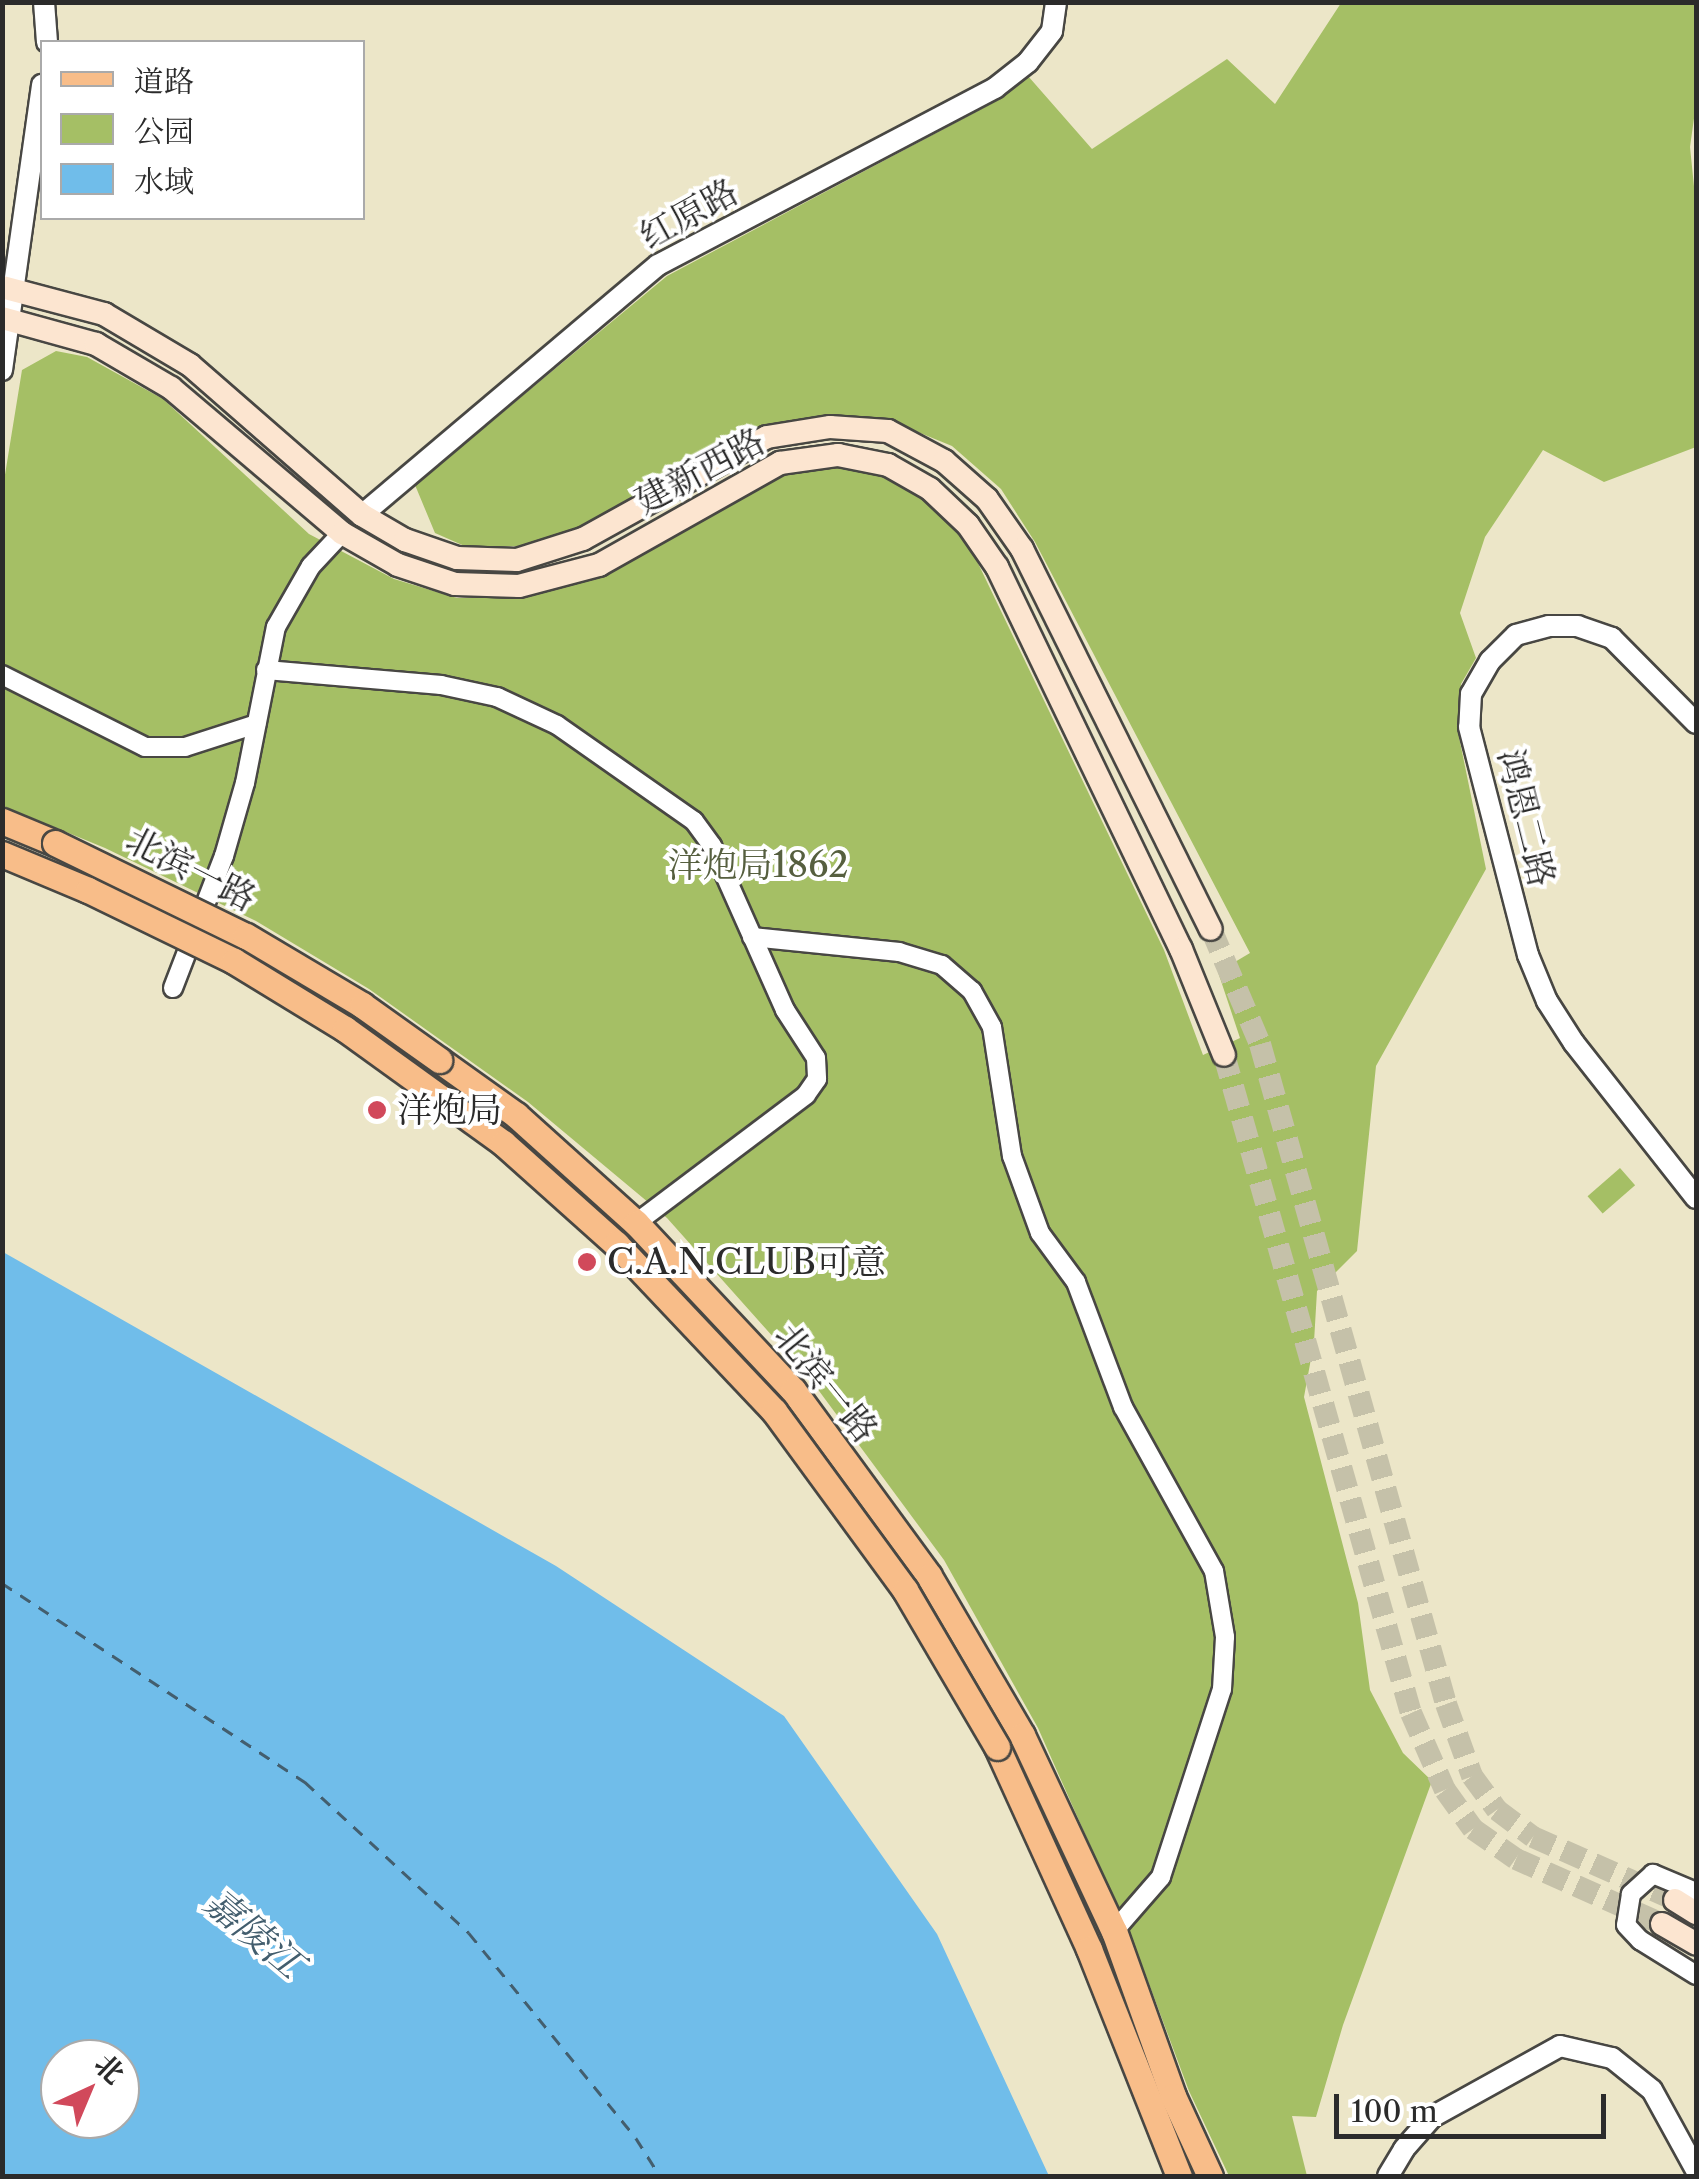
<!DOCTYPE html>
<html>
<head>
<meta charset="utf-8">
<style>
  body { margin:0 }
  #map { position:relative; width:1699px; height:2179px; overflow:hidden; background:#ece6c8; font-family:"Libre Caslon Text","Noto Serif SC",serif }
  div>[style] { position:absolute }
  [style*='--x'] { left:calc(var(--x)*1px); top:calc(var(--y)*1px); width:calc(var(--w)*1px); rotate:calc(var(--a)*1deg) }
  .green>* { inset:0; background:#a5bf65; transform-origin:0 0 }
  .water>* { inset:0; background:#70bdea }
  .ferry>* { height:2.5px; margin-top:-1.25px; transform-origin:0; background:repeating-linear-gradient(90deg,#435e6e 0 12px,transparent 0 22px) }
  .secondary-tunnel>* { height:22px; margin-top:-11px; transform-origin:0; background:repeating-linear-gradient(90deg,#c5c1a9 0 22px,transparent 0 33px) }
  .roads { filter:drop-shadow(2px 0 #484743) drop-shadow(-2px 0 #484743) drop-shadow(0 2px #484743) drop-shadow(0 -2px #484743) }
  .minor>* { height:18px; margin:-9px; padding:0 9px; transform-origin:9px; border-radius:9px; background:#fff }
  .tertiary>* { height:20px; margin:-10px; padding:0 10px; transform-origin:10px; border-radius:10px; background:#fff }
  .secondary>* { height:22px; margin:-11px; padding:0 11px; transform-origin:11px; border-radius:11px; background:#fce5d0 }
  .primary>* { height:25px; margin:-12.5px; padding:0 12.5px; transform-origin:12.5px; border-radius:12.5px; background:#f8bd89 }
  .bridges { filter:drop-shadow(2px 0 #484743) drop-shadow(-2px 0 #484743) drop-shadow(0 2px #484743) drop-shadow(0 -2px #484743) }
  .primary-bridge>* { height:25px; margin:-12.5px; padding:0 12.5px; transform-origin:12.5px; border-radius:12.5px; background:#f8bd89 }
  .dots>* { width:28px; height:28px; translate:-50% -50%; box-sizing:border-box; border:5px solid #fff; border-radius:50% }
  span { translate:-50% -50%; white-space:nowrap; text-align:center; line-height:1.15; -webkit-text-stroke:8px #fff; paint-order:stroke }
  .street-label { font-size:35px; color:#2b2b2b }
  .park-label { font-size:35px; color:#565f3f }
  .poi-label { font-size:35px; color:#2b2b2b }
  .left { translate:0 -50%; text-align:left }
  .water-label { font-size:38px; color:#435e6e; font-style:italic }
  .frame { position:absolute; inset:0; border:5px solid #2b2b2b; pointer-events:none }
  .legend { position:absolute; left:40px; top:40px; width:325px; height:180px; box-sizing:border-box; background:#fff; border:2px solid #aaa; margin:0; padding:12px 18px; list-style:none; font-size:30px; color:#2b2b2b }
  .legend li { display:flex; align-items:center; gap:20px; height:50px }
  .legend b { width:50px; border:2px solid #aaa }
  .north { position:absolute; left:40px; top:2039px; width:100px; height:100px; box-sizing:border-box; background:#fff; border:2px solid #aaa; border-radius:50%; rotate:44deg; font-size:28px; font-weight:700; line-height:40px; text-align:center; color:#2b2b2b }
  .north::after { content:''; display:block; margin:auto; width:35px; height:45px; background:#d1495b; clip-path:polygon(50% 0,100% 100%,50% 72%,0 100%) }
  .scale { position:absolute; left:1334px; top:2094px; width:272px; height:45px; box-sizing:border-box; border:5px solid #2b2b2b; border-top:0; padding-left:12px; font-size:30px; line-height:35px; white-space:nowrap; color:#2b2b2b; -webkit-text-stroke:8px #fff; paint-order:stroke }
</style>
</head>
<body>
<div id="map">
  <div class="green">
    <div style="clip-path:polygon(1341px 3px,1696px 3px,1696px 104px,1690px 147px,1696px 206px,1696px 447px,1604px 482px,1543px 450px,1485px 537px,1460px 613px,1476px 658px,1461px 684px,1459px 737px,1486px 869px,1376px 1066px,1357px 1251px,1317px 1291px,1314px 1342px,1304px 1397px,1358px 1603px,1370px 1690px,1403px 1753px,1432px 1781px,1343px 2025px,1316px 2117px,1292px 2116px,1307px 2176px,1229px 2176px,1189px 2091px,1136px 1949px,1038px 1728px,944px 1560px,808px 1376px,667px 1218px,528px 1102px,369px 989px,256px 921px,105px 848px,3px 806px,3px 487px,22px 370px,56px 351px,87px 357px,163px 399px,309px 534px,394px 579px,457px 598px,520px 598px,602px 571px,782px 470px,839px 462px,888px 472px,927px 495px,963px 532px,1164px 950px,1203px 1055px,1240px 1038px,1218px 972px,1250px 953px,1035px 542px,1001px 489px,952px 446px,886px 419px,827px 415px,764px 425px,574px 530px,518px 546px,469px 548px,435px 533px,415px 485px,667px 276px,1000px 99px,1028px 76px,1092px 149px,1227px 59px,1275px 104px)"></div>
    <div style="left:1620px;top:1168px;width:23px;height:43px;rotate:49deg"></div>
  </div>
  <div class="water">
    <div style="clip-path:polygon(evenodd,3px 1252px,556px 1566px,784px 1716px,937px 1934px,1049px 2176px,3px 2176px,3px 1252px,60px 2059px,120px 2059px,120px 2119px,60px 2119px,60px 2059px)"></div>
  </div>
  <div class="ferry">
    <div style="--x:2;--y:1583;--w:363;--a:33.3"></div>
    <div style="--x:305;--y:1782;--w:223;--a:42.6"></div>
    <div style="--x:469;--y:1933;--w:264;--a:50.8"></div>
    <div style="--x:636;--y:2138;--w:45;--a:57.7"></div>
  </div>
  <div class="secondary-tunnel">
    <div style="--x:1211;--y:929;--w:125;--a:66.9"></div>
    <div style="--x:1260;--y:1044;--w:686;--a:74.26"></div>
    <div style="--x:1446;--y:1704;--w:77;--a:70.1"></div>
    <div style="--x:1472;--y:1776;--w:42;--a:53.7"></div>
    <div style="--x:1497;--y:1810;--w:45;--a:36.9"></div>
    <div style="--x:1533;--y:1837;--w:155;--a:23.9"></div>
    <div style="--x:1224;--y:1055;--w:684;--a:74.14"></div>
    <div style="--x:1411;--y:1713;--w:84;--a:66.2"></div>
    <div style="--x:1445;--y:1790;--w:48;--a:54.3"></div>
    <div style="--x:1473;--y:1829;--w:52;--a:34.9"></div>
    <div style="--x:1516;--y:1859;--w:160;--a:24"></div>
  </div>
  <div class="roads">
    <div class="minor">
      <div style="--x:266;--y:670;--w:176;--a:4.9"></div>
      <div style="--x:441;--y:685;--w:57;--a:12.1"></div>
      <div style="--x:497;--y:697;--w:66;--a:25"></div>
      <div style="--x:557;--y:725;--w:167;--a:35"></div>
      <div style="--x:694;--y:821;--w:31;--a:54"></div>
      <div style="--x:712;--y:846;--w:180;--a:66"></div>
      <div style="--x:785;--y:1010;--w:57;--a:57.1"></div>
      <div style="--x:816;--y:1058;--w:21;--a:87"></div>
      <div style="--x:817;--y:1079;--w:19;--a:125"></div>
      <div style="--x:806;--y:1095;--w:213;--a:143"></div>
      <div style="--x:2;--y:675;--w:160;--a:26.7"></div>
      <div style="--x:145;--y:747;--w:40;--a:0"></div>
      <div style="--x:185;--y:747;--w:75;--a:-17.9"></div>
      <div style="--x:752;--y:937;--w:148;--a:5.8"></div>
      <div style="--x:899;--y:952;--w:45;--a:16.8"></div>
      <div style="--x:942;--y:965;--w:40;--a:41"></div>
      <div style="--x:972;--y:991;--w:41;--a:60.9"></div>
      <div style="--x:992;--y:1027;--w:131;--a:81.2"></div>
      <div style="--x:1012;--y:1156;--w:82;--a:70"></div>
      <div style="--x:1040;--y:1233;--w:61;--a:53.7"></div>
      <div style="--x:1076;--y:1282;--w:134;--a:69.4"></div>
      <div style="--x:1123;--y:1407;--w:188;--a:61"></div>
      <div style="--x:1214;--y:1571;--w:67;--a:80.5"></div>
      <div style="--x:1225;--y:1637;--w:52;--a:93.3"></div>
      <div style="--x:1222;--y:1689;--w:198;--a:108"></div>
      <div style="--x:1161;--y:1877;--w:72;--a:131"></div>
      <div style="--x:173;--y:988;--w:142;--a:-68.9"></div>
      <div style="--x:224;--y:856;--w:76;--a:-74"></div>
      <div style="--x:245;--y:783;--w:159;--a:-78.8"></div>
      <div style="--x:276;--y:627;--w:70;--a:-60.2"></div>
      <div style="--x:311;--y:566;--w:45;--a:-46.8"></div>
      <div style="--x:1696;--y:1892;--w:47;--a:-157.3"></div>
      <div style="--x:1653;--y:1874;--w:30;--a:138"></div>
      <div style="--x:1631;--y:1894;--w:31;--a:99"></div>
      <div style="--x:1626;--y:1925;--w:21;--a:47"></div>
      <div style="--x:1640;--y:1940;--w:66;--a:32"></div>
    </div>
    <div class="tertiary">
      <div style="--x:44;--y:2;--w:40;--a:85.7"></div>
      <div style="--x:2;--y:370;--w:288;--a:-82"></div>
      <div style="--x:362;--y:515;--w:387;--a:-40.2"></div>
      <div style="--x:658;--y:265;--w:381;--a:-27.7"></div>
      <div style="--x:995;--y:88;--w:42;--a:-38.2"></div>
      <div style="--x:1028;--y:62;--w:39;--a:-52"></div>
      <div style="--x:1052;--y:31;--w:29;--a:-82"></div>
      <div style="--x:1696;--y:723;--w:120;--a:-134.7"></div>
      <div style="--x:1612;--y:638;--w:36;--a:-161"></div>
      <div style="--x:1578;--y:626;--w:29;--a:180"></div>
      <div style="--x:1549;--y:626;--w:34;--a:165"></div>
      <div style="--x:1516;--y:635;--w:37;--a:135"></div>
      <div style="--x:1490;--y:661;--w:38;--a:120"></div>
      <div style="--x:1471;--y:694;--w:33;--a:93"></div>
      <div style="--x:1469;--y:727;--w:236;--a:75.5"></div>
      <div style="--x:1528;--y:955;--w:50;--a:67.6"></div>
      <div style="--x:1547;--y:1001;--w:50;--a:57.3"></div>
      <div style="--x:1574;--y:1043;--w:197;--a:51.8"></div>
      <div style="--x:1388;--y:2176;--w:31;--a:-59"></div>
      <div style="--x:1404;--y:2149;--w:43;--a:-48.8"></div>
      <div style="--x:1432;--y:2117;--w:146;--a:-29"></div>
      <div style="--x:1560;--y:2046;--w:53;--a:13"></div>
      <div style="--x:1612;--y:2058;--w:51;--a:38.7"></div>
      <div style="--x:1652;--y:2090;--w:91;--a:61.2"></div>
    </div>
    <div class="secondary">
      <div style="--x:2;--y:287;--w:106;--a:14.8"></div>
      <div style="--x:104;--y:314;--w:100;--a:30.7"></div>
      <div style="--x:190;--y:365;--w:228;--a:41.1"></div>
      <div style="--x:362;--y:515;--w:50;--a:30.2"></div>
      <div style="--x:405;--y:540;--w:55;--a:19.1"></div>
      <div style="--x:457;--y:558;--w:60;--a:1.9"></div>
      <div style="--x:517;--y:560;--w:69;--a:-17.7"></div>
      <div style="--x:583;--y:539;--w:210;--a:-29"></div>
      <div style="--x:767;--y:437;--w:64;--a:-9"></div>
      <div style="--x:830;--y:427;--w:58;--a:3.9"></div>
      <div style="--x:888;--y:431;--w:64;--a:28.2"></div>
      <div style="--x:944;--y:461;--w:57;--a:41.5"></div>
      <div style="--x:987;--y:499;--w:61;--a:55"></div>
      <div style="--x:1022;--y:549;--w:424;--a:63.6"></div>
      <div style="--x:2;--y:318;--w:98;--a:15.5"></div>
      <div style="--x:96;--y:344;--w:87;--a:30.4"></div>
      <div style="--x:171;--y:388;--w:224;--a:40.3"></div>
      <div style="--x:342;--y:533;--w:64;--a:29.7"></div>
      <div style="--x:398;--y:565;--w:60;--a:18.4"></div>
      <div style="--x:455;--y:584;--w:64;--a:1.8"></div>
      <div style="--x:519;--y:586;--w:83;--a:-14.7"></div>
      <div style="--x:599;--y:565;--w:208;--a:-29.4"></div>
      <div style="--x:780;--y:463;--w:59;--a:-7.9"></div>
      <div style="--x:838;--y:455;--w:51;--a:11.3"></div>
      <div style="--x:888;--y:465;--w:48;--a:29.7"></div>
      <div style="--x:930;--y:489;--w:52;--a:43.5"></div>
      <div style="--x:968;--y:525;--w:51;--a:55.4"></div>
      <div style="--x:997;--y:567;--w:424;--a:64.3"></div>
      <div style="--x:1181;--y:949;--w:114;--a:67.9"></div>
      <div style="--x:1675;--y:1900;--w:25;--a:32"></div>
      <div style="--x:1662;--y:1924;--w:39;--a:30"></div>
    </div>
    <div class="primary">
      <div style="--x:2;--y:821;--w:57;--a:22.5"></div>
      <div style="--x:439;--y:1060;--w:95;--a:35.5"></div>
      <div style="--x:516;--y:1115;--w:161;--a:42"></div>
      <div style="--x:636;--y:1223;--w:229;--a:46.8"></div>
      <div style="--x:793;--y:1390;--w:230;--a:53.8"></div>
      <div style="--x:929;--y:1576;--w:184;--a:59.7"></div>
      <div style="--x:1022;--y:1735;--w:217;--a:64.9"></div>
      <div style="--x:1114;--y:1931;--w:175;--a:70.3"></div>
      <div style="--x:1173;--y:2096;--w:88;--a:65.2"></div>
      <div style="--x:997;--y:1747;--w:222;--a:65.5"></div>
      <div style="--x:1089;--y:1949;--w:244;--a:68.4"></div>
    </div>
  </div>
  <div class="bridges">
    <div class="primary-bridge">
      <div style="--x:55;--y:843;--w:212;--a:26"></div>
      <div style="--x:246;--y:936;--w:135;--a:30.7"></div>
      <div style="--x:362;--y:1005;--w:95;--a:35.5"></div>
      <div style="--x:2;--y:854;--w:93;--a:22.7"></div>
      <div style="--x:88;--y:890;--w:162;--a:25.9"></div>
      <div style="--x:234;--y:961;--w:130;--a:31.5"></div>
      <div style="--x:345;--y:1029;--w:195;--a:35.8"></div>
      <div style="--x:503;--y:1143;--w:152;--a:41.8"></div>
      <div style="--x:616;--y:1244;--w:230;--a:46.6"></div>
      <div style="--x:774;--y:1411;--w:222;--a:53.8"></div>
      <div style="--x:905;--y:1590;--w:182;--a:59.6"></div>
    </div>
  </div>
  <div class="dots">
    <div style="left:377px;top:1110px;background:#d1495b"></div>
    <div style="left:587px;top:1262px;background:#d1495b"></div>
  </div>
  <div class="street-label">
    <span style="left:689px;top:214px;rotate:-29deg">红原路</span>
    <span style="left:700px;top:471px;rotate:-28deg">建新西路</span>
    <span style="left:1526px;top:818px;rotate:76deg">鸿恩二路</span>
    <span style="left:191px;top:869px;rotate:27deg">北滨一路</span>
    <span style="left:826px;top:1383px;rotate:51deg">北滨一路</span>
  </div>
  <div class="park-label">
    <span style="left:758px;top:865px">洋炮局1862</span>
  </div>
  <div class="poi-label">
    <span class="left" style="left:397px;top:1110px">洋炮局</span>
    <span class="left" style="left:607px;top:1262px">C.A.N.CLUB可意</span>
  </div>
  <div class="water-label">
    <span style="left:254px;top:1933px;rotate:40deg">嘉陵江</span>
  </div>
  <div class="frame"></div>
  <ul class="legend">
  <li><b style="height:12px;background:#f8bd89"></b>道路</li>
  <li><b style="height:28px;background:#a5bf65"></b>公园</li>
  <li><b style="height:28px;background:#70bdea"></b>水域</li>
  </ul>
  <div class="north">北</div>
  <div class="scale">100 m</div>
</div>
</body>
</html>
